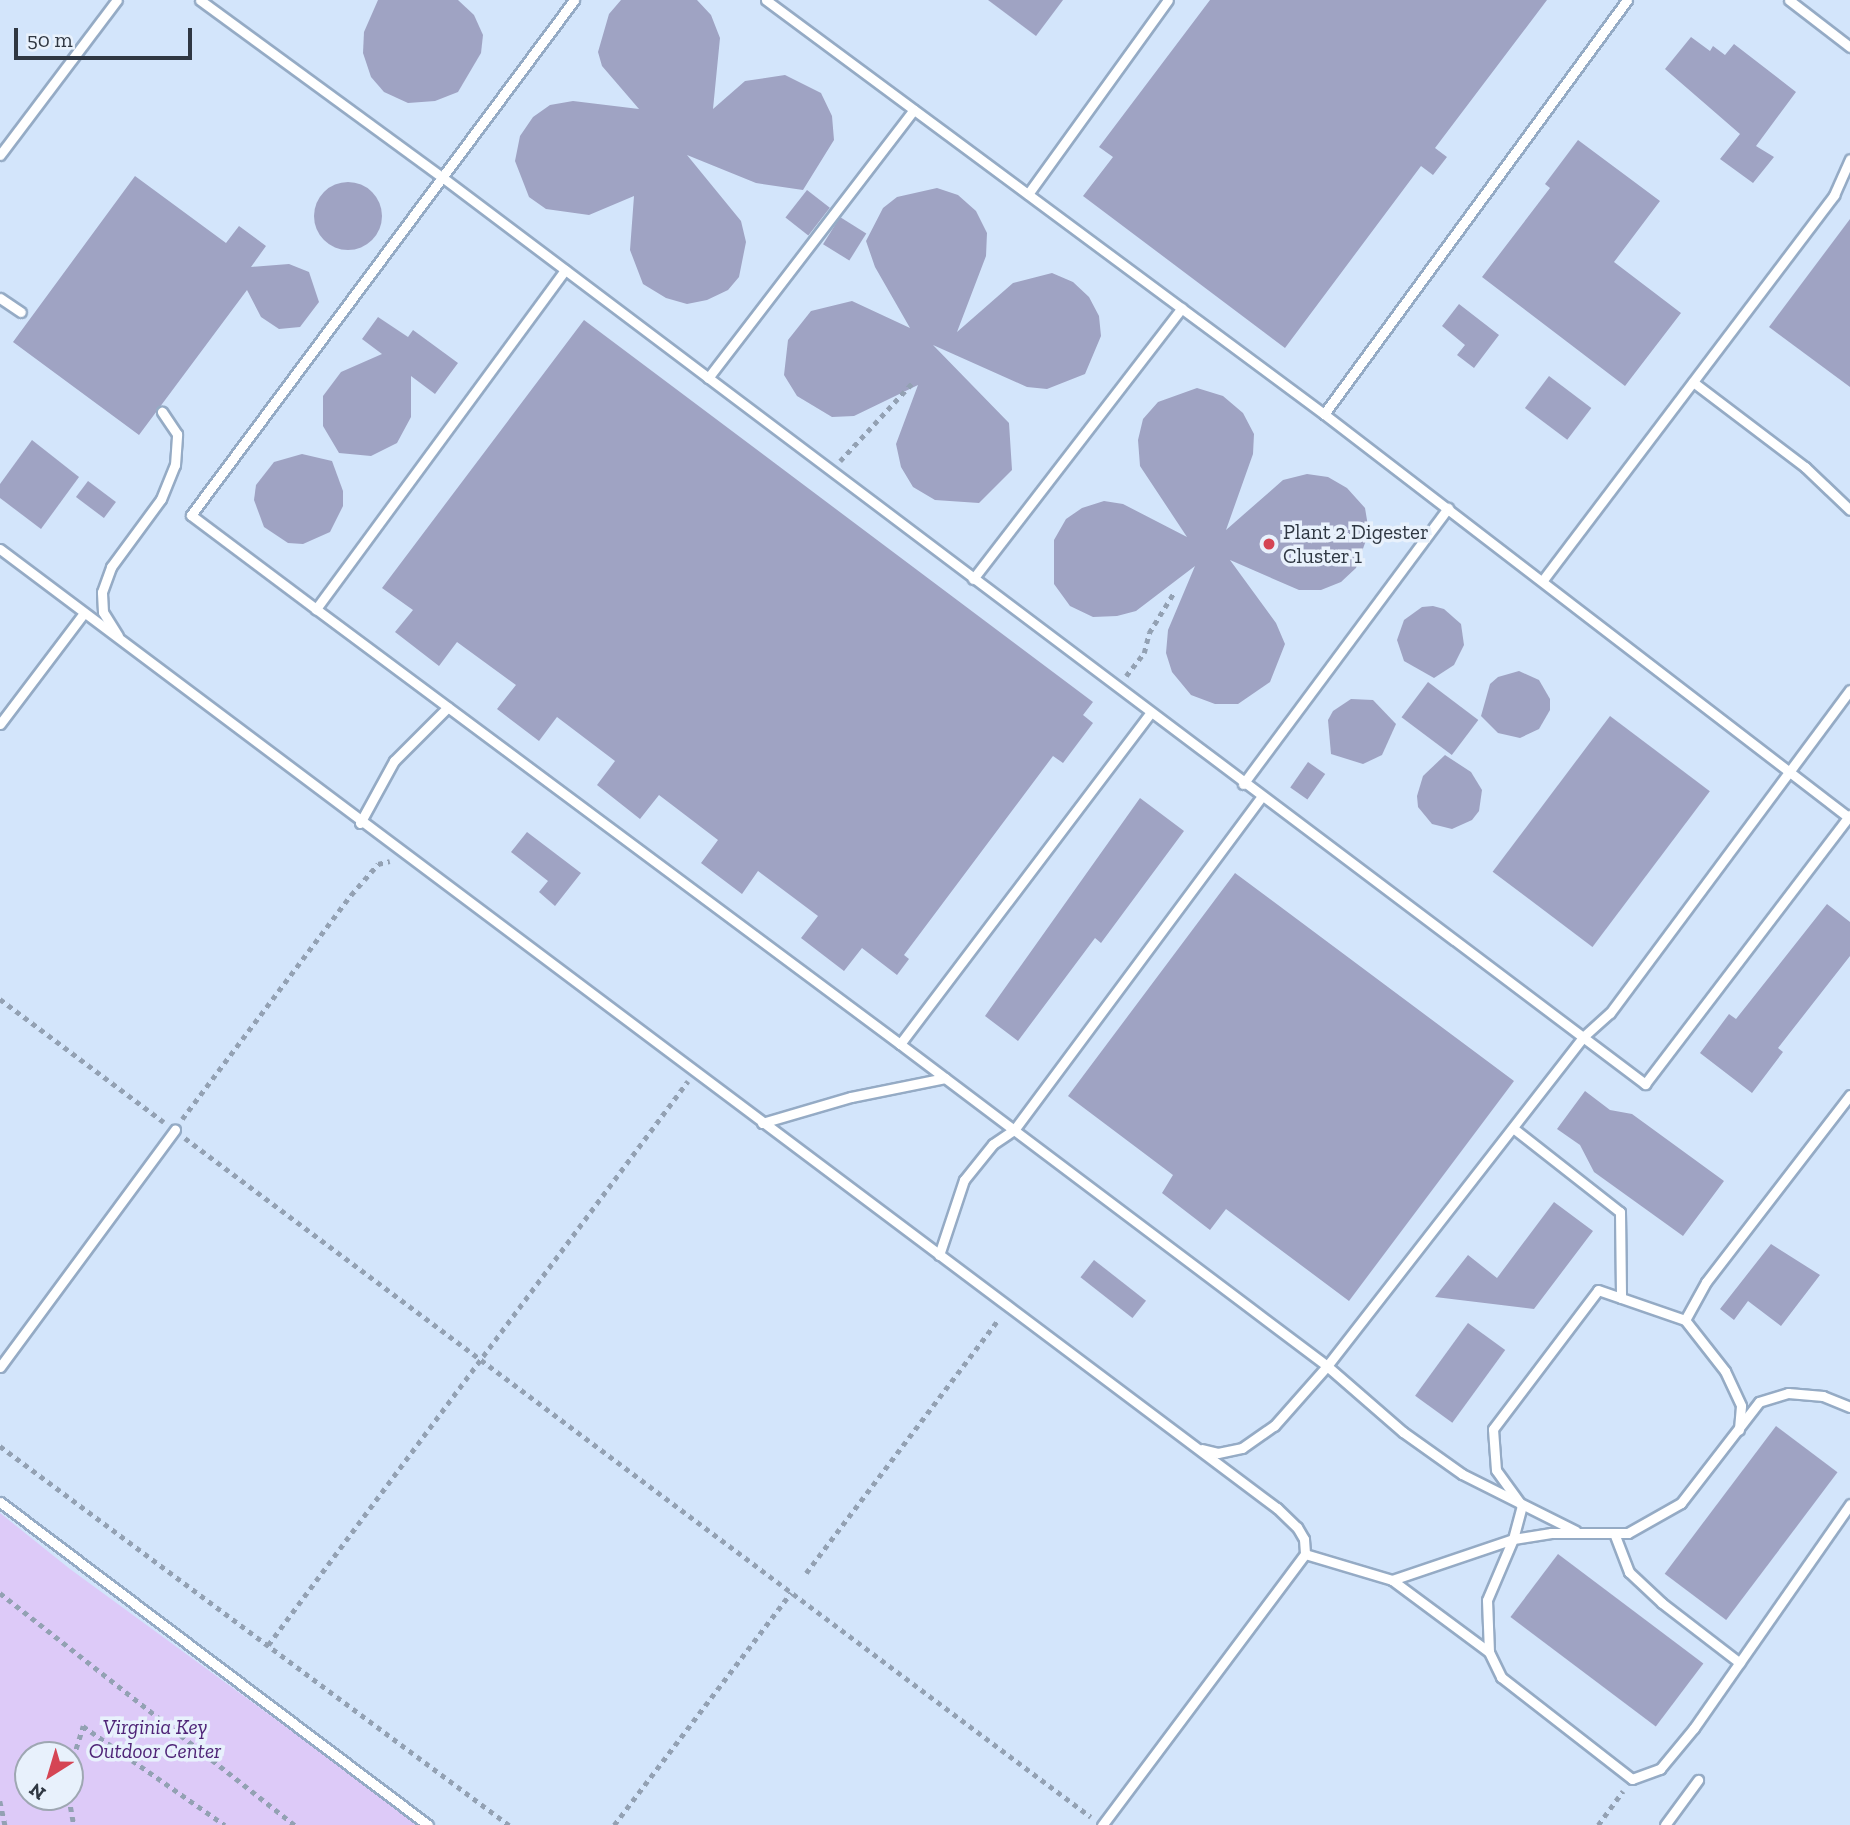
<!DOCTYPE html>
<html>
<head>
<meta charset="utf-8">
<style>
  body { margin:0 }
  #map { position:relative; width:1850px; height:1825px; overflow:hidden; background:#d3e5fb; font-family:"Zilla Slab",serif }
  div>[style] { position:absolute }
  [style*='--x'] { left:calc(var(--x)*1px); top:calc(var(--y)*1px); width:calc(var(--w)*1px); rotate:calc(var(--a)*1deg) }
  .green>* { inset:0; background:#ddcaf8 }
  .building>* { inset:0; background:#9fa3c3; transform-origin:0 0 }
  .round { border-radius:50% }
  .path>* { height:4.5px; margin-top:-2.25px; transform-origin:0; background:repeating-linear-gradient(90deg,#93a1b3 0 5px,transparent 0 10px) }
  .roads { filter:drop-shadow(2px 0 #95abc5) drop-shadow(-2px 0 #95abc5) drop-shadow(0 2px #95abc5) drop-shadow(0 -2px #95abc5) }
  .service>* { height:9px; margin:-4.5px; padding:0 4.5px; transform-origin:4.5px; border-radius:4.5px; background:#fff }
  .dots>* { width:19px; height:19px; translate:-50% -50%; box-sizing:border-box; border:4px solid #e8f1fc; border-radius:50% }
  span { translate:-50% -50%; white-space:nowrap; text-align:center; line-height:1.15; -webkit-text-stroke:7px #e8f1fc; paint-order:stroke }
  .poi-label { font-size:21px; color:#2f3742 }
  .left { translate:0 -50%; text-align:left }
  .park-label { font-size:21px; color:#4f2477; font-style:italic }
  .north { position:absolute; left:14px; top:1741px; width:70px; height:70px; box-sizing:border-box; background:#e8f1fc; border:2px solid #9ea7b2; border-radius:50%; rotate:217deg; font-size:19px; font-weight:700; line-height:28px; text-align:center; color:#2f3742 }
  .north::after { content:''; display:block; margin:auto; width:24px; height:32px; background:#d54554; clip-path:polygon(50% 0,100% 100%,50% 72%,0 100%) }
  .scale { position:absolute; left:14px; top:28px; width:178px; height:32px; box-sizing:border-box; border:4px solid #2f3742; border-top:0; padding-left:9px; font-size:21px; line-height:24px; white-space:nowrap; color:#2f3742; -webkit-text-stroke:5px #e8f1fc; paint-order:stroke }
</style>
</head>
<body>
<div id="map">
  <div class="green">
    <div style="clip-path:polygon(evenodd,0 1513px,70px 1569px,420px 1825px,0 1825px,0 1513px,28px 1755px,70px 1755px,70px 1797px,28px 1797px,28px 1755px)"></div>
  </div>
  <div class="building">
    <div style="clip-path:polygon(378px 0,458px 0,474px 15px,483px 35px,481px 53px,458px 92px,435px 101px,408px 103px,384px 92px,371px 77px,363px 53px,364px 32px)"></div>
    <div style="clip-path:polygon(621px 0,697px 0,711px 15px,720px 38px,713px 109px,745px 81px,785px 75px,821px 93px,832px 116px,834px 140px,803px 190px,756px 183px,687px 155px,741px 221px,746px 242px,739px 277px,728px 290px,707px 300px,687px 304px,666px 298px,643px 284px,630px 250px,634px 196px,589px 215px,546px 209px,529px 197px,515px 161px,520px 136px,533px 117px,550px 105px,573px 101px,639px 109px,602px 66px,598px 52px,609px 14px)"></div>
    <div style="clip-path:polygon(988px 0,1063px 0,1036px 36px)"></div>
    <div style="clip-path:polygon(1210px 0,1547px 0,1435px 148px,1447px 157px,1433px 175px,1421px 166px,1285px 348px,1083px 196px,1113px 157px,1099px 147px)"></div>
    <div style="clip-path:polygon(1691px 37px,1710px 51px,1713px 46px,1725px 55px,1734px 44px,1796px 92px,1756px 146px,1774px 157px,1753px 183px,1720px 159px,1740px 134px,1665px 69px)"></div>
    <div style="clip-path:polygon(1578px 140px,1660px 201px,1614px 262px,1681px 313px,1625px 386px,1482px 277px,1550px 188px,1545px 184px)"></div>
    <div style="clip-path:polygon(135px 176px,226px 243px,239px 226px,266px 246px,251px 267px,289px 264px,309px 272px,319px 302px,300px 327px,279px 329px,261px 317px,247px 290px,139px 435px,13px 342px)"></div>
    <div class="round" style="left:314px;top:182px;width:68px;height:68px"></div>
    <div style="clip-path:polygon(937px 188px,958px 195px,976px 211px,987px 233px,986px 256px,957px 332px,1013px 283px,1052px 273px,1073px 282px,1089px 297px,1099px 316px,1101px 336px,1085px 374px,1047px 389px,1027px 387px,933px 345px,1009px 423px,1012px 470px,979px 503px,935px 500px,913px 487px,901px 467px,896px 444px,918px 385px,854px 416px,832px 417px,797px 396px,784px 375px,788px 340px,811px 311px,852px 301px,910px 328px,875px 267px,866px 241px,883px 208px,897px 197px)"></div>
    <div style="left:807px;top:190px;width:29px;height:35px;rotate:38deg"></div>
    <div style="left:840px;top:217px;width:31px;height:32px;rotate:32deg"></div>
    <div style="clip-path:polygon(1850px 219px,1850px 387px,1769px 327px)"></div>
    <div style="clip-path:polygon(1459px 304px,1499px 335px,1474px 368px,1457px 355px,1465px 345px,1442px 326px)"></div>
    <div style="clip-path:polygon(378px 317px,408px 337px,413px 330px,458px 363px,435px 394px,411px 376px,411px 417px,397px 443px,371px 456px,339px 453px,323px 426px,323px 396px,341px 372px,382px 354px,362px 339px)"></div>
    <div style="clip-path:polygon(584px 320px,1093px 702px,1083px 715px,1093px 723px,1063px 763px,1053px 756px,904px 955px,909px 959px,897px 975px,862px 948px,844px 971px,801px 938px,818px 916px,758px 871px,742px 894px,701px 863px,718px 840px,659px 795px,640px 819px,597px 785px,615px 761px,557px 717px,539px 741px,497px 709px,516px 685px,457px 642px,439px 666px,395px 632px,413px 610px,382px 588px)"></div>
    <div style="left:1549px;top:376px;width:53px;height:40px;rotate:37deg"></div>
    <div style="clip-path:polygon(1197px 388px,1223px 396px,1243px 413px,1254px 434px,1253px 454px,1226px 530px,1283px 480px,1307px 474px,1328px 477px,1347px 488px,1365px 508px,1369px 532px,1356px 568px,1341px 582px,1321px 590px,1299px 590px,1230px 560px,1276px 623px,1285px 644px,1270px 682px,1238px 704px,1215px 704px,1191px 695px,1172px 672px,1166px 653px,1168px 630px,1195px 566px,1136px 611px,1117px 616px,1093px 617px,1070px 606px,1054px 584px,1054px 540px,1066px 519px,1082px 508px,1104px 501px,1123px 504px,1187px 537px,1140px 466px,1138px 440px,1143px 419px,1158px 402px)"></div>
    <div style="clip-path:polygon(32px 440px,79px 477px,41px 529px,0 498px,0 484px)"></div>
    <div style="clip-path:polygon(302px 454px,332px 461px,343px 491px,343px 506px,330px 532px,303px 544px,288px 543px,264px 527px,254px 500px,256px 485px,274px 462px)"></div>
    <div style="left:88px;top:481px;width:35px;height:20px;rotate:37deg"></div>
    <div style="clip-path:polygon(1433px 606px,1444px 609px,1461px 624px,1464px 645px,1454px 665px,1434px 678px,1404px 661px,1397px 640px,1404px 620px,1422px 607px)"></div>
    <div style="clip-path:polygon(1519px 671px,1539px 680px,1550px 699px,1550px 710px,1539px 729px,1520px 738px,1498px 733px,1481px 716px,1490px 684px,1498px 677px)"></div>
    <div style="left:1428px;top:682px;width:63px;height:44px;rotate:37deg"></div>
    <div style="clip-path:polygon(1351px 699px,1373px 700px,1396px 724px,1382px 755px,1363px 764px,1331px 754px,1328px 720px,1333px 711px)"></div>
    <div style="left:1610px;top:716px;width:125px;height:195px;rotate:37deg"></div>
    <div style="clip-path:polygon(1445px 755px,1471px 772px,1482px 790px,1479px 811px,1472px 820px,1452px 829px,1432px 824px,1418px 807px,1417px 796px,1423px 776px)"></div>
    <div style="left:1308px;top:762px;width:21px;height:31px;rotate:35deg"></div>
    <div style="clip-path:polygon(1140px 798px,1184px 831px,1101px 943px,1095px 938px,1018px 1041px,985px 1016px)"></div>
    <div style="clip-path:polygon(527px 832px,581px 873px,555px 906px,539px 892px,548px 881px,511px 852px)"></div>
    <div style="clip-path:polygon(1235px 873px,1514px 1081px,1349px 1301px,1226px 1209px,1210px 1230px,1162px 1193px,1173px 1175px,1068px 1096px)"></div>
    <div style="clip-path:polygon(1827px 904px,1850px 922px,1850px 956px,1778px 1048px,1783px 1052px,1752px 1093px,1700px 1053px,1729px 1014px,1736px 1019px)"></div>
    <div style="clip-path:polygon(1585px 1091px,1610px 1110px,1632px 1114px,1724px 1181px,1683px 1236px,1594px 1172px,1580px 1145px,1557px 1129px)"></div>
    <div style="clip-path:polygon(1554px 1202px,1593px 1231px,1534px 1309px,1435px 1297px,1468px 1255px,1497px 1278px)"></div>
    <div style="clip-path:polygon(1771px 1244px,1820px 1275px,1781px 1326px,1748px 1301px,1734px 1320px,1720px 1309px)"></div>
    <div style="left:1094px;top:1260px;width:66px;height:22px;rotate:38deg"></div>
    <div style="left:1468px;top:1323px;width:46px;height:90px;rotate:36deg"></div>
    <div style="left:1776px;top:1426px;width:77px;height:185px;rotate:37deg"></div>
    <div style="left:1558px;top:1554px;width:182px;height:79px;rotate:37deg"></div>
  </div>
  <div class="path">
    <div style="--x:840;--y:461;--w:110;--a:-47.2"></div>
    <div style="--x:1126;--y:676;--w:29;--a:-52"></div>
    <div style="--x:1144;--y:653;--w:21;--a:-76"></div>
    <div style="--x:1149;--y:633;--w:46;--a:-58.4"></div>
    <div style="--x:0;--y:999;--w:205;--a:36.9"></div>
    <div style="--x:182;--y:1119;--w:281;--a:-53"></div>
    <div style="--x:351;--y:895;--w:41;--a:-48.9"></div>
    <div style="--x:378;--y:864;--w:12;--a:-14"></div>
    <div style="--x:185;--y:1138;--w:1132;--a:36.85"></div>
    <div style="--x:0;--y:1446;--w:635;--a:36.67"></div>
    <div style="--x:806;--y:1573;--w:319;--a:-52.8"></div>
    <div style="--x:0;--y:1593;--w:375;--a:38.2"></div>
    <div style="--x:268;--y:1645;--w:703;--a:-53.33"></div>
    <div style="--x:70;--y:1768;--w:44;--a:-72.8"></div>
    <div style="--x:83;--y:1726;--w:173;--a:34.9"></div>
    <div style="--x:69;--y:1797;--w:28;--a:80"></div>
    <div style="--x:0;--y:1801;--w:25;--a:78"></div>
    <div style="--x:614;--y:1825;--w:292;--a:-52.7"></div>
    <div style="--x:1598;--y:1825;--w:42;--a:-53.7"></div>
  </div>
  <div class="roads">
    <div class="service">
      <div style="--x:200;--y:0;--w:300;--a:36.2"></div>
      <div style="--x:442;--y:177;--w:1507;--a:37.01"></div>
      <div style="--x:1645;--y:1084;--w:338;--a:-52.7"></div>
      <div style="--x:766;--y:0;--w:695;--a:36.57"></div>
      <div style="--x:1324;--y:414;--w:661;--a:37.56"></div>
      <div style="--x:1789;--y:0;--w:77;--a:37.6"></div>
      <div style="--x:0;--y:155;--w:194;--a:-53"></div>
      <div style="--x:1028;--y:194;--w:239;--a:-54.2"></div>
      <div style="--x:565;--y:270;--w:421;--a:126.3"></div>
      <div style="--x:316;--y:609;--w:156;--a:-143.1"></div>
      <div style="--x:191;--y:515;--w:642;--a:-53.36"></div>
      <div style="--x:0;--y:298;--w:25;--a:34"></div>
      <div style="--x:708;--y:378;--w:338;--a:-52.5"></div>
      <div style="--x:1693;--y:382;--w:141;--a:37.2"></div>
      <div style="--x:1805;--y:467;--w:62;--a:43.7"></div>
      <div style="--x:1324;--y:414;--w:513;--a:-53.8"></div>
      <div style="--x:0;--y:549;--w:1597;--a:36.91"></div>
      <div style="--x:1277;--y:1508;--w:28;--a:44"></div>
      <div style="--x:1297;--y:1527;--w:14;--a:60"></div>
      <div style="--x:1304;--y:1539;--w:15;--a:86"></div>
      <div style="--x:1305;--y:1554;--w:339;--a:126.8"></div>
      <div style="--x:973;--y:579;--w:342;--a:-52.4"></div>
      <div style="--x:1543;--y:580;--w:483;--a:-52.9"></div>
      <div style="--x:1834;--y:195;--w:39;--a:-66"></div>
      <div style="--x:316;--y:609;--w:728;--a:36.68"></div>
      <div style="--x:900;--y:1044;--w:415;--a:-52.9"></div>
      <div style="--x:118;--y:636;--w:28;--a:-122"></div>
      <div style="--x:103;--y:612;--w:20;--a:-93"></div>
      <div style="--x:102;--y:592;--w:27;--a:-70"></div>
      <div style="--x:111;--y:567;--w:84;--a:-53.7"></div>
      <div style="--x:161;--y:499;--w:37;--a:-68"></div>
      <div style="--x:175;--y:465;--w:31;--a:-86"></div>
      <div style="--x:177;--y:434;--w:27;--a:-124"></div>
      <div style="--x:0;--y:724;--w:139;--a:-52.9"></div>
      <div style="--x:1243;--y:784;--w:344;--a:-53.4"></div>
      <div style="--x:360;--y:823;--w:71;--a:-61.3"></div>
      <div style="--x:394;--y:761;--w:76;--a:-45"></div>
      <div style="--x:900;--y:1044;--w:143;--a:37"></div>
      <div style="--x:1014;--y:1130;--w:414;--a:-53.4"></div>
      <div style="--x:762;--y:1123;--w:93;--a:-16.3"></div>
      <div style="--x:851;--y:1097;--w:96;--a:-11.4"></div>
      <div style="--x:1513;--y:1128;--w:136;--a:38.1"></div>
      <div style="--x:1620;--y:1212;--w:86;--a:89.3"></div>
      <div style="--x:939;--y:1255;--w:79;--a:-71.6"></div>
      <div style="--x:964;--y:1180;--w:46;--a:-51.1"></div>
      <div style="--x:993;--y:1144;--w:25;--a:-34"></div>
      <div style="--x:1014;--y:1130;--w:392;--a:37"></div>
      <div style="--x:1327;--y:1366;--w:417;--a:-52.1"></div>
      <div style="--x:1583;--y:1037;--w:36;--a:-42"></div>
      <div style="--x:1610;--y:1013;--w:402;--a:-53.4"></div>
      <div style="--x:1685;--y:1320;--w:43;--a:-61.1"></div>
      <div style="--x:1706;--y:1282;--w:236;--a:-52.4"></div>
      <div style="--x:0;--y:1367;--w:295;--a:-53.6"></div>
      <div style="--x:1850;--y:1407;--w:29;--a:-158"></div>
      <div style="--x:1823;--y:1396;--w:35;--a:-175"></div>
      <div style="--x:1788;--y:1393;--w:30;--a:163"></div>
      <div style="--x:1759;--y:1402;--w:128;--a:127.7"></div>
      <div style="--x:1681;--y:1503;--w:61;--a:150.5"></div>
      <div style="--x:1628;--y:1533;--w:77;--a:180"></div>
      <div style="--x:1551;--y:1533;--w:38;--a:171"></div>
      <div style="--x:1513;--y:1539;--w:66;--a:113.1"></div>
      <div style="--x:1487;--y:1600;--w:52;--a:87.8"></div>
      <div style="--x:1489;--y:1652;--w:28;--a:64"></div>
      <div style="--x:1501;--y:1677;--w:166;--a:37.9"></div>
      <div style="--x:1632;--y:1779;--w:30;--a:-20"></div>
      <div style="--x:1660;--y:1769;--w:53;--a:-50.3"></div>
      <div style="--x:1694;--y:1728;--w:273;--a:-55.1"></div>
      <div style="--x:1202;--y:1449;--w:16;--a:14"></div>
      <div style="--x:1218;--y:1453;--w:25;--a:-12"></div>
      <div style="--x:1242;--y:1448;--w:39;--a:-35"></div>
      <div style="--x:1274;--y:1426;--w:80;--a:-48.5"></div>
      <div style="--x:1327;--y:1366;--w:101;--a:41"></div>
      <div style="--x:1403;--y:1432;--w:72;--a:35.4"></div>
      <div style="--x:1462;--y:1474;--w:127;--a:26.6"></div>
      <div style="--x:0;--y:1502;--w:536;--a:37.04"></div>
      <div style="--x:1614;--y:1533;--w:42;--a:69"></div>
      <div style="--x:1629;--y:1572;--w:45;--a:43.2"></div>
      <div style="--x:1662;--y:1603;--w:98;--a:37.6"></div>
      <div style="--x:1305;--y:1554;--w:91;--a:16.6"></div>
      <div style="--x:1392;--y:1580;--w:128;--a:-18.7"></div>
      <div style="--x:1513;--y:1539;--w:34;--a:-75"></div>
      <div style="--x:1522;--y:1506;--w:44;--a:-125.8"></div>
      <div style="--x:1496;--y:1470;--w:41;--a:-94.2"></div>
      <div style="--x:1493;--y:1429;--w:174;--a:-52.9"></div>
      <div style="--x:1598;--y:1290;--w:92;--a:19"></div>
      <div style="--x:1685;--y:1320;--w:65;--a:51.9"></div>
      <div style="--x:1725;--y:1371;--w:38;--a:65"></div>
      <div style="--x:1741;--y:1406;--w:24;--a:95"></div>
      <div style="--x:1392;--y:1580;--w:121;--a:36.6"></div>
      <div style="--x:1665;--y:1825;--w:56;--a:-53.7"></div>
    </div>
  </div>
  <div class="dots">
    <div style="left:1269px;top:544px;background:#d54554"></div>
  </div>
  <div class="poi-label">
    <span class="left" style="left:1283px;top:544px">Plant 2 Digester<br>Cluster 1</span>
  </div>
  <div class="park-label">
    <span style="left:155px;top:1739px">Virginia Key<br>Outdoor Center</span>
  </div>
  <div class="north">N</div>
  <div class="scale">50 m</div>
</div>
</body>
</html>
